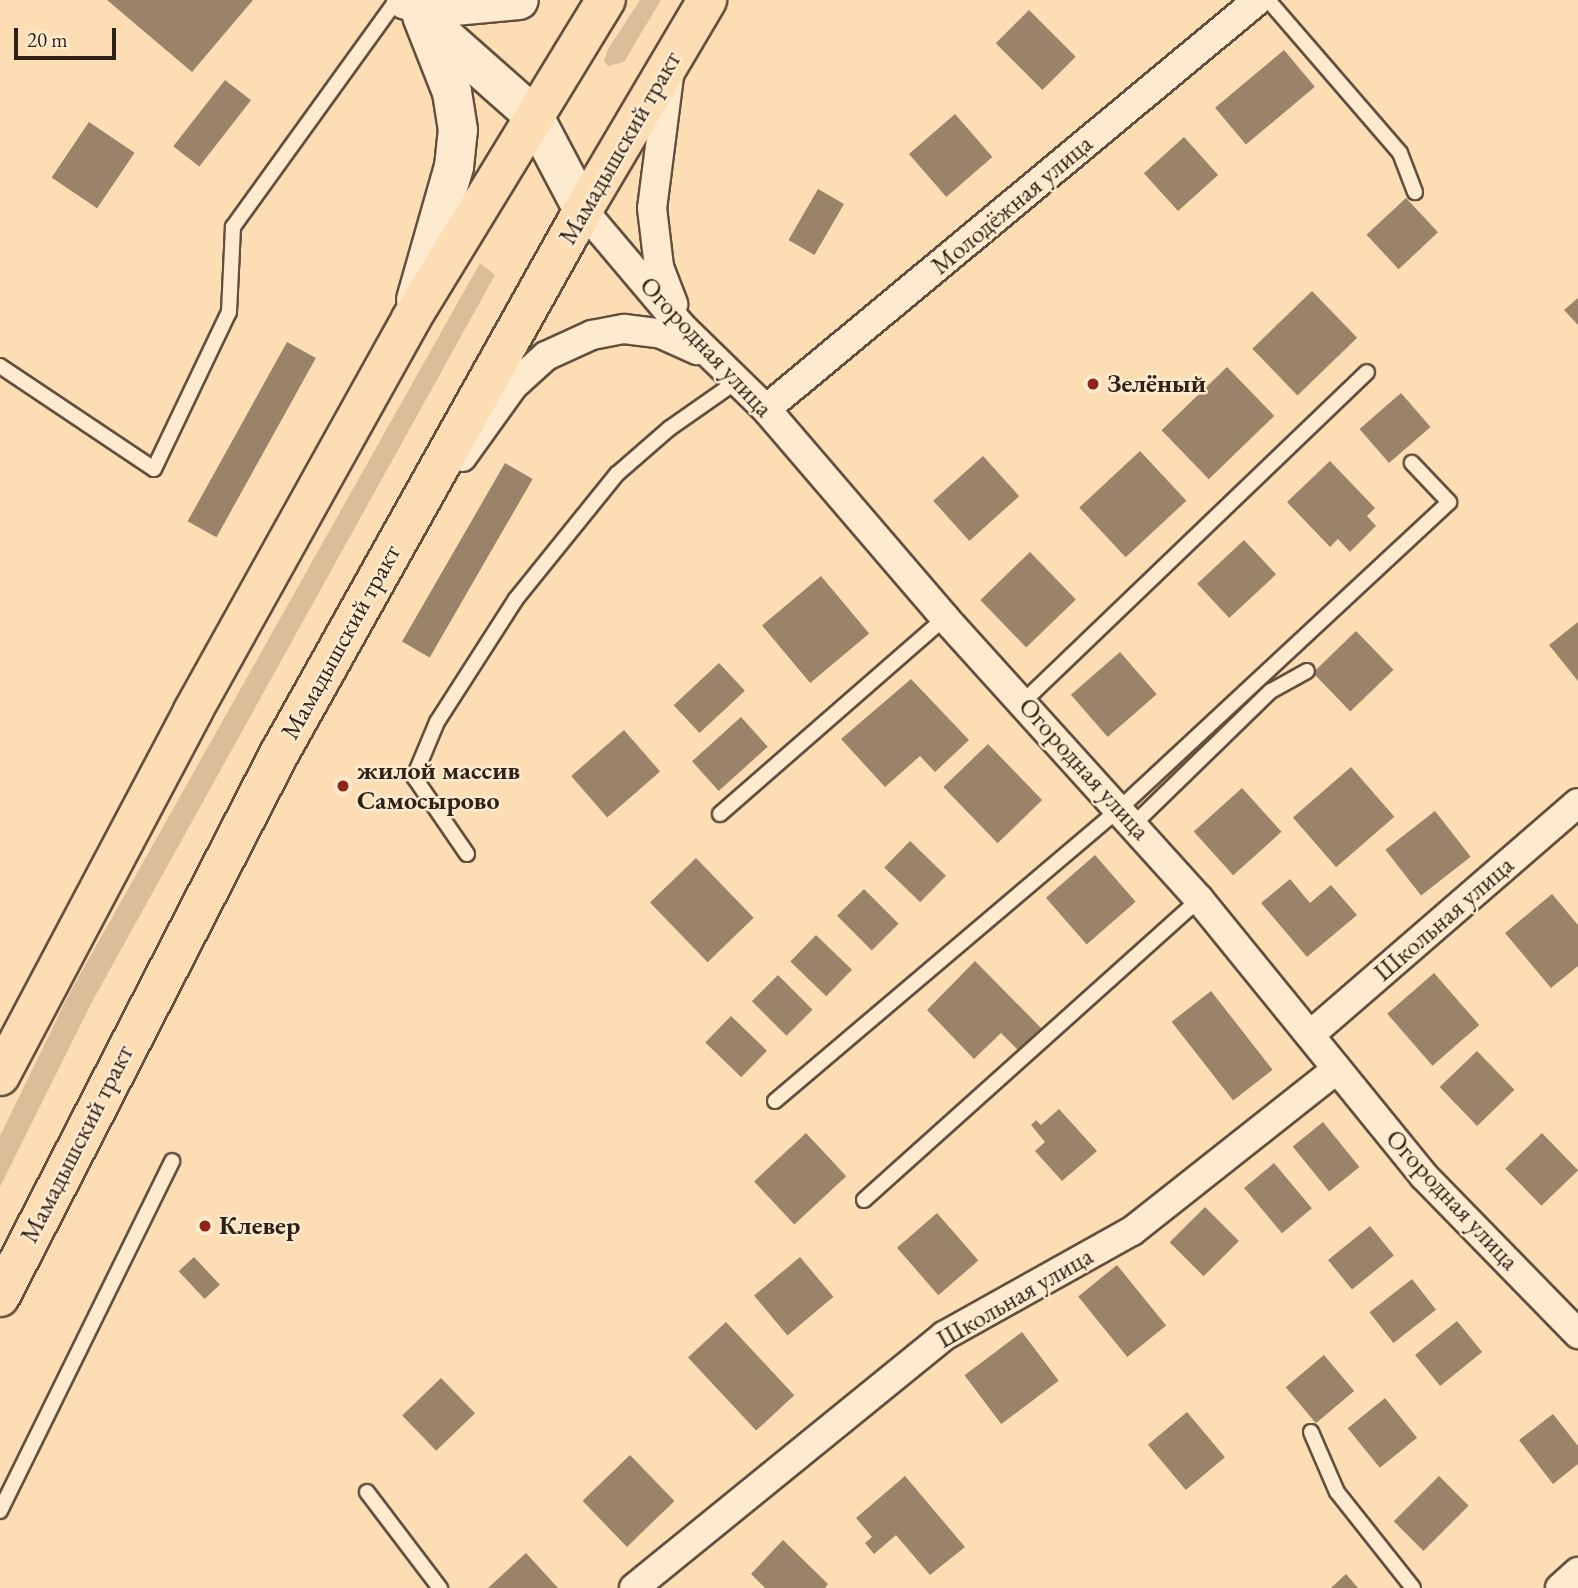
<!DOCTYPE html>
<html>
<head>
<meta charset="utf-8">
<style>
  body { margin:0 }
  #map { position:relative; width:1578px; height:1588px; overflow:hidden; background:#fddeb4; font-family:"EB Garamond",serif }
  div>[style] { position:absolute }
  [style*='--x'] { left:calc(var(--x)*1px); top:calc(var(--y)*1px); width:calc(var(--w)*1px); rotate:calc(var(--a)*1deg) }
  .green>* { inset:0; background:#dabe99 }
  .building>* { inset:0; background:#9a8369; transform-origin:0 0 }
  .roads { filter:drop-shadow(2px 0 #62503f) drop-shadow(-2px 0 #62503f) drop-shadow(0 2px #62503f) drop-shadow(0 -2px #62503f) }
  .lane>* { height:14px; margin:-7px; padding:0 7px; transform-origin:7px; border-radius:7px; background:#feeace }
  .street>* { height:28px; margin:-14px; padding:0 14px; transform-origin:14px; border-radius:14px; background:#feeace }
  .secondary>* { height:38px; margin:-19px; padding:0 19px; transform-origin:19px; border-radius:19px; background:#feeace }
  .primary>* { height:38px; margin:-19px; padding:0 19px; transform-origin:19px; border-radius:19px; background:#fddeb4 }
  .dots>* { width:19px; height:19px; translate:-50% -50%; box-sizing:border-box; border:4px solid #feeace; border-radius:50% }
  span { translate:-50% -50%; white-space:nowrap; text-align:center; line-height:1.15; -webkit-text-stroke:5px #feeace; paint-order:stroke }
  .street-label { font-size:26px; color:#2e2118 }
  .poi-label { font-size:26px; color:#2e2118; font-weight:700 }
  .left { translate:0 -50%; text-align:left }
  .scale { position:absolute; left:14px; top:28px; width:102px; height:32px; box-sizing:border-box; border:4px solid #2e2118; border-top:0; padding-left:9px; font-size:21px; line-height:24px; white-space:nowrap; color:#2e2118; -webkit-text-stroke:5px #feeace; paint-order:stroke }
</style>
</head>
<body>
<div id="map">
  <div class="green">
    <div style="clip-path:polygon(640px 0,661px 0,624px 62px,608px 66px,604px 61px,608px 49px)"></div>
    <div style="clip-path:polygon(480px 263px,495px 275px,92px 1002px,0 1187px,0 1136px,69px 994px)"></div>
  </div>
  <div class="building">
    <div style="clip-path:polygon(107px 0,253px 0,192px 72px)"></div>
    <div style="left:1029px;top:10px;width:66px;height:47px;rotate:45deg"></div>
    <div style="left:1284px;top:50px;width:48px;height:90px;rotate:50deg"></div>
    <div style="left:225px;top:80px;width:33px;height:84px;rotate:38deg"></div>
    <div style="left:955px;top:114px;width:57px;height:61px;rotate:49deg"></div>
    <div style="left:89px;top:122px;width:55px;height:67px;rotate:34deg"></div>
    <div style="left:1184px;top:137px;width:51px;height:54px;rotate:48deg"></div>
    <div style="left:818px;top:189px;width:30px;height:59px;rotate:30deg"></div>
    <div style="left:1406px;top:198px;width:47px;height:54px;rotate:47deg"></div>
    <div style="left:1312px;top:291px;width:65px;height:83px;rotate:46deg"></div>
    <div style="clip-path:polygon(1578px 298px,1578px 325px,1564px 310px)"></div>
    <div style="left:287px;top:342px;width:33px;height:205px;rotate:29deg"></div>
    <div style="left:1227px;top:367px;width:68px;height:91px;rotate:46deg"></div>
    <div style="left:1401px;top:393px;width:45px;height:55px;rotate:49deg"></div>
    <div style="left:1140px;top:451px;width:68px;height:83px;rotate:47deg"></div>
    <div style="left:983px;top:456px;width:54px;height:67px;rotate:48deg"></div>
    <div style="clip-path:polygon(1330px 461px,1375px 508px,1367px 516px,1376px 526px,1350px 552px,1338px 539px,1330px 547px,1287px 502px)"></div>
    <div style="left:505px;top:463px;width:32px;height:206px;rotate:30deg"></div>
    <div style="left:1244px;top:540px;width:47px;height:64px;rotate:47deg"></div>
    <div style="left:1030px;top:552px;width:66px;height:69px;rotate:46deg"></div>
    <div style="left:821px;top:576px;width:75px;height:77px;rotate:50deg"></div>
    <div style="clip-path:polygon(1578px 622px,1578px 681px,1549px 645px)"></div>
    <div style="left:1356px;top:631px;width:54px;height:60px;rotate:46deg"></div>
    <div style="left:1120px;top:652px;width:56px;height:65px;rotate:49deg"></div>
    <div style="left:719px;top:663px;width:38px;height:62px;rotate:47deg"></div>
    <div style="clip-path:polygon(911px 679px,969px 740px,935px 772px,920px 756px,885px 787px,841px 739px)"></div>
    <div style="left:741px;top:717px;width:40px;height:66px;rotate:48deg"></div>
    <div style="left:624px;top:730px;width:55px;height:70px;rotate:49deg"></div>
    <div style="left:988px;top:744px;width:78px;height:62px;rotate:46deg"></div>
    <div style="left:1351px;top:767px;width:66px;height:77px;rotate:49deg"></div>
    <div style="left:1242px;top:788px;width:59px;height:65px;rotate:48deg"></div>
    <div style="left:1435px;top:811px;width:58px;height:63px;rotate:52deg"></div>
    <div style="left:910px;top:841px;width:50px;height:37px;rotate:44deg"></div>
    <div style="left:1095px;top:855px;width:62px;height:65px;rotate:49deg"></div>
    <div style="left:696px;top:858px;width:83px;height:64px;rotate:46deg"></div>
    <div style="clip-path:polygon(1290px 879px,1310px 903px,1331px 885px,1357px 915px,1307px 957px,1261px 903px)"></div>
    <div style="left:864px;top:889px;width:49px;height:38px;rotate:45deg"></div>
    <div style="clip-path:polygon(1552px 894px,1578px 925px,1578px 966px,1551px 988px,1505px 933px)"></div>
    <div style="left:816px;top:935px;width:50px;height:37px;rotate:44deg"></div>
    <div style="clip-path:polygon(975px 961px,1042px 1029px,1019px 1051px,1001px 1033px,974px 1059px,927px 1010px)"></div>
    <div style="left:1434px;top:973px;width:69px;height:62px;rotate:49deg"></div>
    <div style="left:778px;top:975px;width:49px;height:37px;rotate:45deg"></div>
    <div style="left:1211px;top:991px;width:100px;height:50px;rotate:52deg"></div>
    <div style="left:731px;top:1016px;width:50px;height:37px;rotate:44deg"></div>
    <div style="left:1477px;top:1051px;width:54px;height:52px;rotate:46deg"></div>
    <div style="clip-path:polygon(1059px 1109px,1097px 1151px,1062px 1181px,1035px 1151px,1045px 1142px,1031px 1125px,1036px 1120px,1041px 1125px)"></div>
    <div style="left:1323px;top:1122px;width:58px;height:39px;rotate:51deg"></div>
    <div style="left:806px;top:1133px;width:59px;height:71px;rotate:47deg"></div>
    <div style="left:1542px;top:1133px;width:52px;height:51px;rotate:46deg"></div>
    <div style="left:1274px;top:1163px;width:59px;height:39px;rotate:50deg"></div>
    <div style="left:1205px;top:1207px;width:48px;height:50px;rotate:45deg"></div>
    <div style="left:937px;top:1213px;width:63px;height:53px;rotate:49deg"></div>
    <div style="left:1370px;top:1226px;width:38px;height:54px;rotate:51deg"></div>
    <div style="left:194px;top:1257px;width:38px;height:21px;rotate:47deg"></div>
    <div style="left:800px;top:1257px;width:52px;height:60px;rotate:50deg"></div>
    <div style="left:1117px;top:1265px;width:78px;height:50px;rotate:51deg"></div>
    <div style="left:1412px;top:1279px;width:39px;height:54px;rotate:52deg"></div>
    <div style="left:1457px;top:1321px;width:40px;height:54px;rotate:51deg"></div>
    <div style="left:726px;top:1322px;width:100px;height:52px;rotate:47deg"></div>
    <div style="left:1022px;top:1332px;width:61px;height:72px;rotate:53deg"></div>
    <div style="left:1324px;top:1355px;width:47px;height:50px;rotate:50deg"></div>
    <div style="left:441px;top:1378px;width:49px;height:54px;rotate:46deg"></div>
    <div style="left:1385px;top:1398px;width:51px;height:48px;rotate:51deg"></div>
    <div style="left:1187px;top:1412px;width:59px;height:51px;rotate:50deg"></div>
    <div style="clip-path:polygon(1553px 1414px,1578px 1446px,1578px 1464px,1553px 1484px,1519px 1440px)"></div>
    <div style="left:630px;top:1455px;width:64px;height:66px;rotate:46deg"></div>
    <div style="clip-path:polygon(905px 1476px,965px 1547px,930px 1575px,896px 1535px,874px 1554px,865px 1543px,872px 1537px,856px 1518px)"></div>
    <div style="left:1439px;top:1476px;width:42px;height:64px;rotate:45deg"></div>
    <div style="clip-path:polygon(783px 1540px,828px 1584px,825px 1588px,765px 1588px,751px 1574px)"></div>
    <div style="clip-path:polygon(526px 1553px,558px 1588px,488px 1588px)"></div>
    <div style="clip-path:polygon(1346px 1574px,1358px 1588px,1331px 1588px)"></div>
  </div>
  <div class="roads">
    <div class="lane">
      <div style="--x:1268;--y:0;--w:202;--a:49.2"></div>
      <div style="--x:1400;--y:153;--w:42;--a:69"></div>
      <div style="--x:0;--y:366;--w:185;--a:33.8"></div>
      <div style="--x:154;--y:469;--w:174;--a:-64.5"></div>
      <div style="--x:229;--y:312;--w:85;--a:-87.3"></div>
      <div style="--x:233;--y:227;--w:280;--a:-54.2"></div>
      <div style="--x:1024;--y:701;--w:475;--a:-43.8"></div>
      <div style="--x:720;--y:814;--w:298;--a:-41.1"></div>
      <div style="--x:1134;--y:824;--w:191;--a:-44.2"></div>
      <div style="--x:1271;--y:691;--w:41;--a:-29.1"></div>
      <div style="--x:467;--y:854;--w:93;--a:-124.5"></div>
      <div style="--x:414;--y:777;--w:60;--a:-67.3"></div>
      <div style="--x:437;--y:722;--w:146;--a:-57.3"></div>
      <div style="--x:516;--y:599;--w:161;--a:-51.1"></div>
      <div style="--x:617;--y:474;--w:70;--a:-41"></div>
      <div style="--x:670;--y:428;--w:82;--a:-35"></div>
      <div style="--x:775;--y:1101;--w:453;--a:-40.3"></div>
      <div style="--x:1120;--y:808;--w:449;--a:-42.9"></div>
      <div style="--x:1449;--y:502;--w:54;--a:-133.5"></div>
      <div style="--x:864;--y:1200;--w:450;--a:-41.9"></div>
      <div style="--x:1311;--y:1432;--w:65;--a:66.6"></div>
      <div style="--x:1337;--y:1492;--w:122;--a:51.6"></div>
      <div style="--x:367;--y:1492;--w:121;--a:52.8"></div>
      <div style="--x:0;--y:1511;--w:390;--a:-63.8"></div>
    </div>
    <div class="street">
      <div style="--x:669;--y:76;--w:133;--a:97.3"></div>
      <div style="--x:652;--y:208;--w:59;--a:83.2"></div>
      <div style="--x:659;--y:267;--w:40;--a:69"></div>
      <div style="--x:583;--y:210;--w:153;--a:49.8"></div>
      <div style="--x:682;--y:327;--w:117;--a:44.3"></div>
      <div style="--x:766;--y:409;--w:275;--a:49.4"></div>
      <div style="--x:945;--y:618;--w:379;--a:47.9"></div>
      <div style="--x:1199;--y:899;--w:357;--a:50.9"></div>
      <div style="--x:1424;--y:1176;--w:221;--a:45.7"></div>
      <div style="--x:766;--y:409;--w:640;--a:-39.74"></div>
      <div style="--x:462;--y:457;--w:87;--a:-54.3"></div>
      <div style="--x:513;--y:386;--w:45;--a:-42.3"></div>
      <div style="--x:546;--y:356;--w:51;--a:-24.5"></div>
      <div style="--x:592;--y:335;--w:33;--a:-11"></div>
      <div style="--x:624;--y:329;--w:35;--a:7"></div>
      <div style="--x:659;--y:333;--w:42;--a:24.1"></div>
      <div style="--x:1310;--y:1035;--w:354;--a:-40.9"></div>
      <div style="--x:634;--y:1588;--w:400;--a:-39.1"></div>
      <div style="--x:944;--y:1336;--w:215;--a:-29.2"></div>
      <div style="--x:1132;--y:1231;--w:261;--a:-38.3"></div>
      <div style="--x:1560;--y:1588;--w:24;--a:-42"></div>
    </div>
    <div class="secondary">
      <div style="--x:406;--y:0;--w:48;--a:7.1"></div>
      <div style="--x:454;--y:6;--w:65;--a:-5.3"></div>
      <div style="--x:429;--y:23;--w:139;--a:41.5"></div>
      <div style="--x:533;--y:115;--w:107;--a:62.2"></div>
      <div style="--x:416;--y:300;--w:138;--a:-74.1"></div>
      <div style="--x:454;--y:167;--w:37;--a:-84"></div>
      <div style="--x:458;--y:130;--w:38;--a:-99"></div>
      <div style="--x:452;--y:92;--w:82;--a:-111.5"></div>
    </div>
    <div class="primary">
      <div style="--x:0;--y:1076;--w:413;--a:-62.1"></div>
      <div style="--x:193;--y:711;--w:449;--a:-60.9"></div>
      <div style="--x:411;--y:319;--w:374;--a:-58.6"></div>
      <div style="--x:0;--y:1297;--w:610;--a:-62.81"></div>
      <div style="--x:279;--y:754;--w:623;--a:-60.8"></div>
      <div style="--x:583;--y:210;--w:244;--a:-59.4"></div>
    </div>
  </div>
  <div class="dots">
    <div style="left:1093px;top:384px;background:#8f2418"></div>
    <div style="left:343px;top:786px;background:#8f2418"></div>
    <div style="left:205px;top:1226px;background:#8f2418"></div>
  </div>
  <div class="street-label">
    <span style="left:620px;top:148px;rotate:-60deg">Мамадышский тракт</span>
    <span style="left:1012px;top:205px;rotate:-40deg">Молодёжная улица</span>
    <span style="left:706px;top:347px;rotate:47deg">Огородная улица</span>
    <span style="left:341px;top:642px;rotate:-61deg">Мамадышский тракт</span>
    <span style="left:1084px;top:769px;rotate:48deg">Огородная улица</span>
    <span style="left:1444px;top:919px;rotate:-41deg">Школьная улица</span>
    <span style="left:77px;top:1144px;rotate:-63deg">Мамадышский тракт</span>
    <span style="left:1452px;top:1200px;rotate:47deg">Огородная улица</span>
    <span style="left:1015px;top:1298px;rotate:-30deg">Школьная улица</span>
  </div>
  <div class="poi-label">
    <span class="left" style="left:1107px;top:384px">Зелёный</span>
    <span class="left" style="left:357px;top:786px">жилой массив<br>Самосырово</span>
    <span class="left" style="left:219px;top:1226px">Клевер</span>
  </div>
  <div class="scale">20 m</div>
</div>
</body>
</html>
